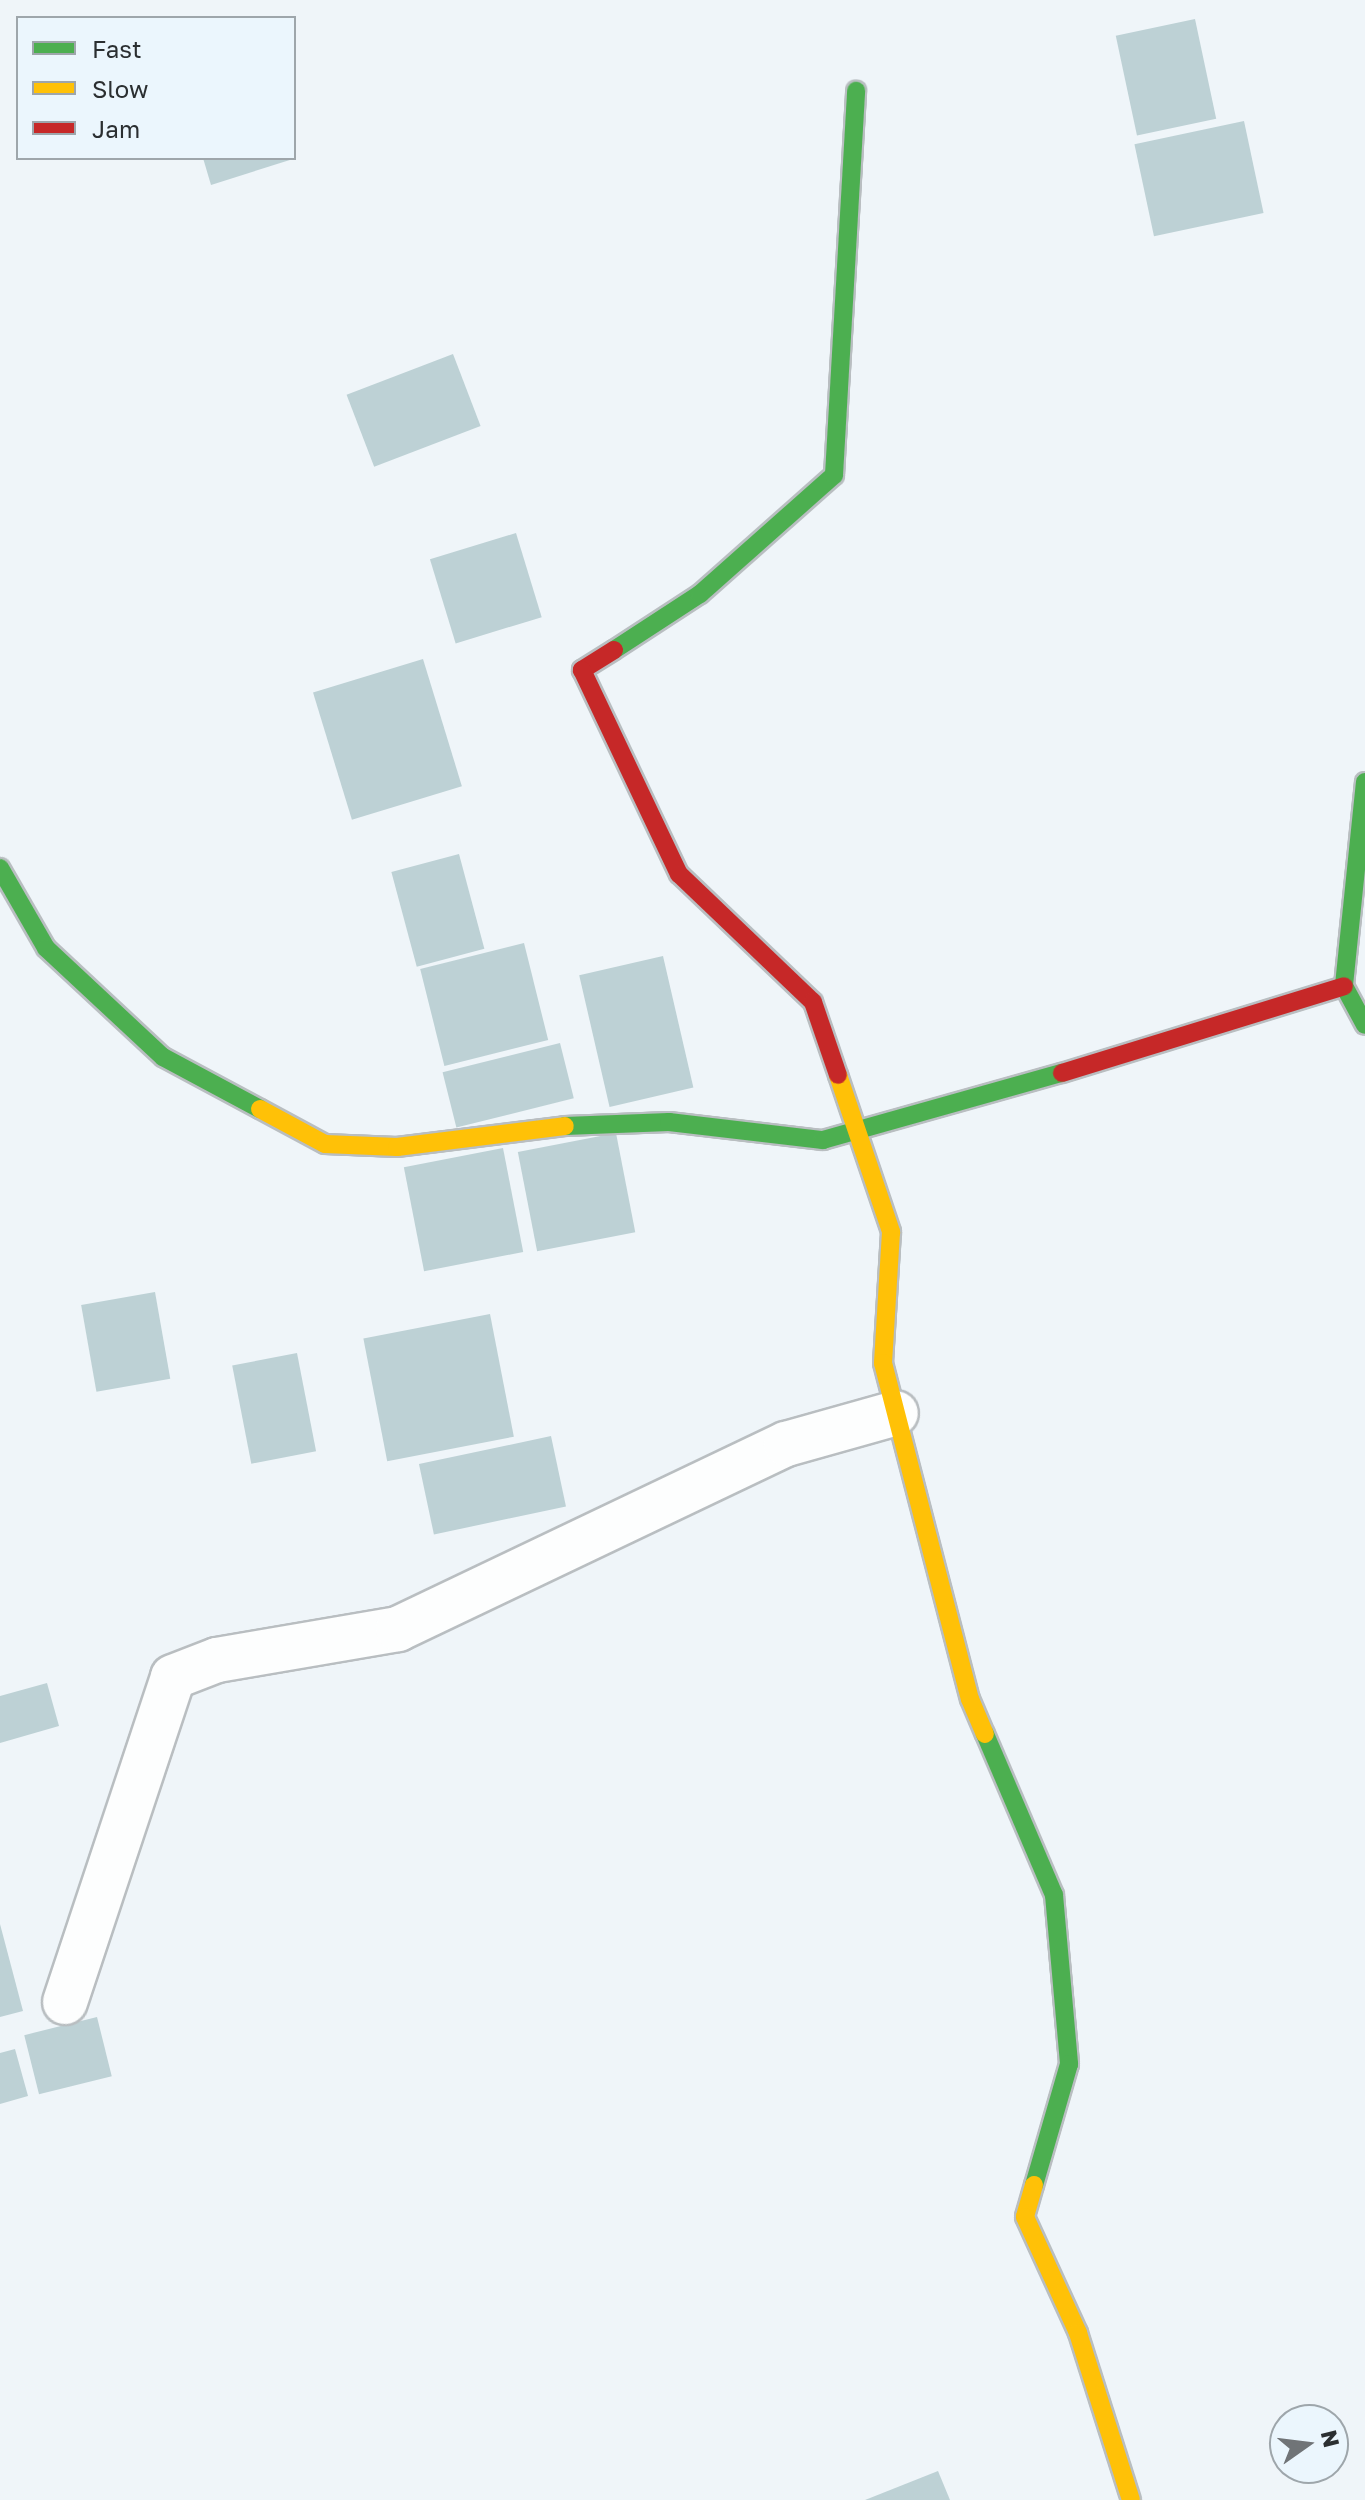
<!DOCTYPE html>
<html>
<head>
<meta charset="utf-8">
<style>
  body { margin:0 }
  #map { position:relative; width:1365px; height:2500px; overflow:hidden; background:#eff5f9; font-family:"Golos Text",sans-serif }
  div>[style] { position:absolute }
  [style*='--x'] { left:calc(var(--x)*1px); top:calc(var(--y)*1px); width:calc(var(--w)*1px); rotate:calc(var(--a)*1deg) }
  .building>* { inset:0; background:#bdd1d5; transform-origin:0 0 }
  .roads { filter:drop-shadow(2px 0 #b9bec1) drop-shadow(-2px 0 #b9bec1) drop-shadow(0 2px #b9bec1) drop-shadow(0 -2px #b9bec1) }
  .street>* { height:44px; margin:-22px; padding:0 22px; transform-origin:22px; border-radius:22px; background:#fdfefe }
  .fast>* { height:18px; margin:-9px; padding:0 9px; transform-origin:9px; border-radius:9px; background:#4caf50 }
  .slow>* { height:18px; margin:-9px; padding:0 9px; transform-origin:9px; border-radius:9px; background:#ffc107 }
  .jam>* { height:18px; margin:-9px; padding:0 9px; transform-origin:9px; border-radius:9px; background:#c62828 }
  span { translate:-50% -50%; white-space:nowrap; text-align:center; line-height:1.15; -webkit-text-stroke:6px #ebf6fd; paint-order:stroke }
  .legend { position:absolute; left:16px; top:16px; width:280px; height:144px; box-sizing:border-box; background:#ebf6fd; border:2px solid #9ea6ab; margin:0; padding:10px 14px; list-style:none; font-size:24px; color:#2b2f31 }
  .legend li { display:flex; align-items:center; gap:16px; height:40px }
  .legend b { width:40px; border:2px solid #9ea6ab }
  .north { position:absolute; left:1269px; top:2404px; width:80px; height:80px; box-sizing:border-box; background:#ebf6fd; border:2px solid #9ea6ab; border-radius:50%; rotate:76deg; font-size:22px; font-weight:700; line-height:32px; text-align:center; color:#2b2f31 }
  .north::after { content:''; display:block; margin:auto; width:28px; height:36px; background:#707477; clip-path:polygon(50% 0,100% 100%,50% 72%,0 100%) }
</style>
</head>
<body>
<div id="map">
  <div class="building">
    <div style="left:1195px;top:19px;width:102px;height:81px;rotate:78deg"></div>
    <div style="left:1244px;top:121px;width:94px;height:112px;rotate:78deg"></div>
    <div style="clip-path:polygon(203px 158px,293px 158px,293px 159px,211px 185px)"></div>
    <div style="left:453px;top:354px;width:77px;height:114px;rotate:69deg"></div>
    <div style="left:516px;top:533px;width:88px;height:90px;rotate:73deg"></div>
    <div style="left:423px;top:659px;width:133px;height:115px;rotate:73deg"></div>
    <div style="left:459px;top:854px;width:98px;height:70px;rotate:75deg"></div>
    <div style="left:524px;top:943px;width:100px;height:107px;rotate:76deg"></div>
    <div style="left:663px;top:956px;width:135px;height:86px;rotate:77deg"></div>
    <div style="left:560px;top:1043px;width:57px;height:121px;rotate:76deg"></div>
    <div style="left:616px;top:1133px;width:101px;height:100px;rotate:79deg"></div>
    <div style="left:503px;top:1148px;width:106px;height:101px;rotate:79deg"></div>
    <div style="left:155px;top:1292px;width:88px;height:75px;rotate:80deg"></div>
    <div style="left:490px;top:1314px;width:125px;height:129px;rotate:79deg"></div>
    <div style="left:297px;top:1353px;width:100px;height:66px;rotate:79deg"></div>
    <div style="left:551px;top:1436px;width:72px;height:135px;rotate:78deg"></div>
    <div style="clip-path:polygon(47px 1683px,59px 1726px,0 1743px,0 1696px)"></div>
    <div style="clip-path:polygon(0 1924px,23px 2011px,0 2017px)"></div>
    <div style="left:97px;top:2017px;width:61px;height:75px;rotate:76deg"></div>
    <div style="clip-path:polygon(15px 2049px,28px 2096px,0 2104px,0 2053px)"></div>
    <div style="clip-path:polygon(938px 2471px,950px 2500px,865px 2500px)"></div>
  </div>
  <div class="roads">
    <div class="street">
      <div style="--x:65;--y:2002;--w:342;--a:-71.6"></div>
      <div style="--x:173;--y:1677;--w:47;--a:-21.1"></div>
      <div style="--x:217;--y:1660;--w:184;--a:-9.7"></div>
      <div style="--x:398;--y:1629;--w:430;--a:-25.5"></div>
      <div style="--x:786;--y:1444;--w:114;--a:-15.7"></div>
    </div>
    <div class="fast">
      <div style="--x:614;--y:650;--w:103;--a:-33.1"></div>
      <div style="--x:700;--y:594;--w:179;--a:-41.6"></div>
      <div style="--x:834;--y:475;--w:385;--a:-86.7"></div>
      <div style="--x:1365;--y:782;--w:205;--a:95.9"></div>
      <div style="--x:1344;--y:986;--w:44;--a:61.7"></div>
      <div style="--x:0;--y:868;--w:92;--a:60.1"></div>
      <div style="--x:46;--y:948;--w:160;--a:43"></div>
      <div style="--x:163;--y:1057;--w:110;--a:28.2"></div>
      <div style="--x:565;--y:1126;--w:104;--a:-2.2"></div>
      <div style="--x:669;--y:1122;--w:155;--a:6.7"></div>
      <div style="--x:823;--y:1140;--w:248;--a:-15.7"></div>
      <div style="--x:985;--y:1734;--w:175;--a:66.8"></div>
      <div style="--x:1054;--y:1895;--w:170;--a:84.9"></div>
      <div style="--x:1069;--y:2064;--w:126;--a:106.1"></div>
    </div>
    <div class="slow">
      <div style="--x:838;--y:1075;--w:166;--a:71.3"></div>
      <div style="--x:891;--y:1232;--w:131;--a:93.5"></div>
      <div style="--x:883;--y:1363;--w:347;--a:75.5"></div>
      <div style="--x:970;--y:1699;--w:38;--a:67"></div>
      <div style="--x:260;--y:1109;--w:74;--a:28.3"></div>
      <div style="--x:325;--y:1144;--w:72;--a:2.4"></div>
      <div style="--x:397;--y:1147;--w:169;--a:-7.1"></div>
      <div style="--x:1034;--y:2185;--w:33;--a:106"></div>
      <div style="--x:1025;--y:2217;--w:128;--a:65.4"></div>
      <div style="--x:1078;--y:2333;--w:175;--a:72.4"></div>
    </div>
    <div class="jam">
      <div style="--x:614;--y:650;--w:38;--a:148"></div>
      <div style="--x:582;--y:670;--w:226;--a:64.6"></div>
      <div style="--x:679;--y:874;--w:185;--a:43.7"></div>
      <div style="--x:813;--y:1002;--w:77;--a:71.1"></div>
      <div style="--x:1062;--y:1073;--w:295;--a:-17.1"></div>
    </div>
  </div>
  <ul class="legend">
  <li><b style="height:10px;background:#4caf50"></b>Fast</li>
  <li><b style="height:10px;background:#ffc107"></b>Slow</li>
  <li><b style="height:10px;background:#c62828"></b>Jam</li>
  </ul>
  <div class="north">N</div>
</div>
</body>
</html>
